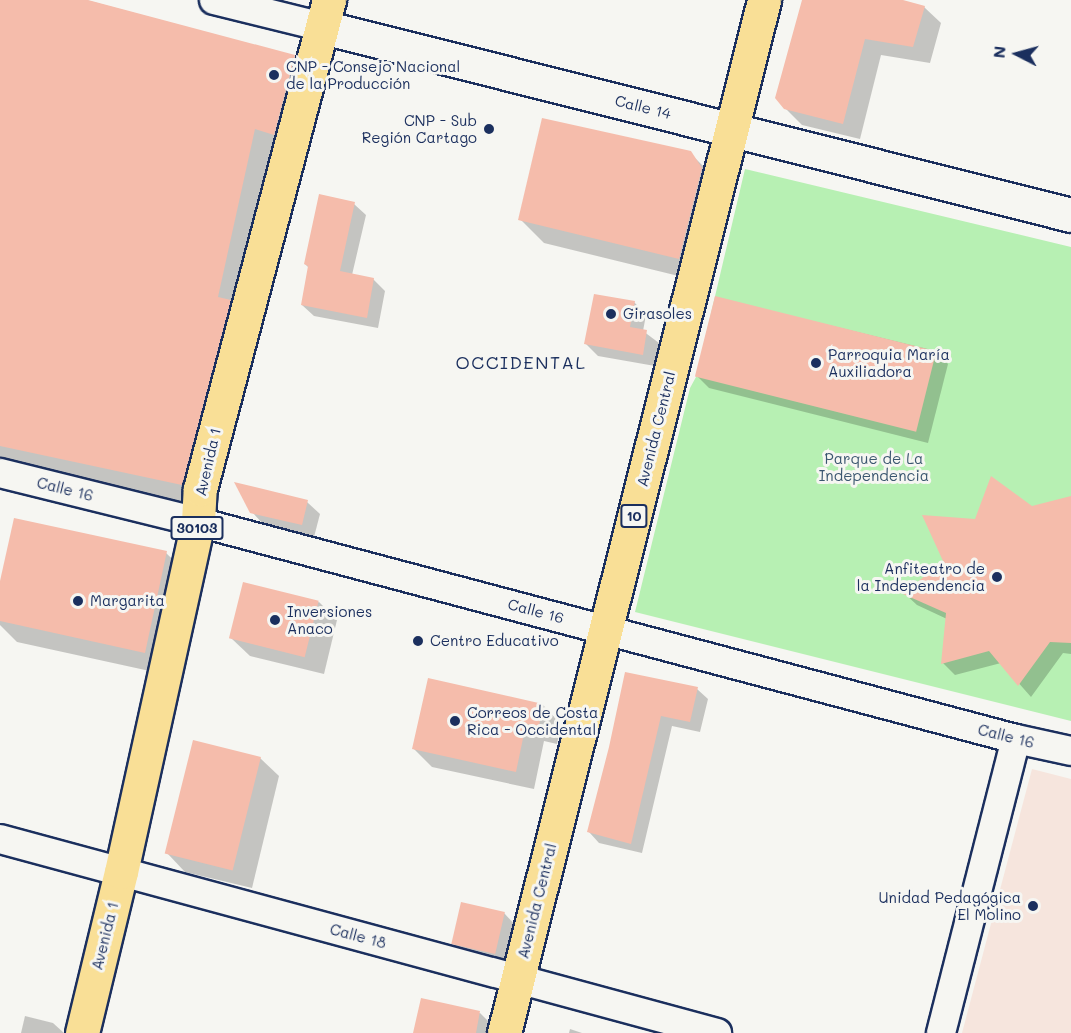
<!DOCTYPE html>
<html>
<head>
<meta charset="utf-8">
<style>
  body { margin:0 }
  #map { position:relative; width:1071px; height:1033px; overflow:hidden; background:#f6f6f2; font-family:Mali,sans-serif }
  div>[style] { position:absolute }
  [style*='--x'] { left:calc(var(--x)*1px); top:calc(var(--y)*1px); width:calc(var(--w)*1px); rotate:calc(var(--a)*1deg) }
  .built>* { inset:0; background:#f6e5dd }
  .green>* { inset:0; background:#b7f0b3 }
  .shadow>* { inset:0; background:#0003 }
  .building>* { inset:0; background:#f5bcab; transform-origin:0 0 }
  .roads { filter:drop-shadow(2px 0 #1b2f5e) drop-shadow(-2px 0 #1b2f5e) drop-shadow(0 2px #1b2f5e) drop-shadow(0 -2px #1b2f5e) }
  .street>* { height:28px; margin:-14px; padding:0 14px; transform-origin:14px; border-radius:14px; background:#f6f6f2 }
  .secondary>* { height:33px; margin:-16.5px; padding:0 16.5px; transform-origin:16.5px; border-radius:16.5px; background:#f6f6f2 }
  .primary>* { height:33px; margin:-16.5px; padding:0 16.5px; transform-origin:16.5px; border-radius:16.5px; background:#f9df96 }
  .dots>* { width:16px; height:16px; translate:-50% -50%; box-sizing:border-box; border:3px solid #f6f6f2; border-radius:50% }
  span { translate:-50% -50%; white-space:nowrap; text-align:center; line-height:1.15; -webkit-text-stroke:6px #f6f6f2; paint-order:stroke }
  .shield-label span { padding:2px 4px; background:#f6f6f2; border:2px solid; border-radius:4px; -webkit-text-stroke-width:0 }
  .shield-label { font-size:14px; color:#1b2f5e; font-weight:700 }
  .poi-label { font-size:15px; color:#1b2f5e }
  .left { translate:0 -50%; text-align:left }
  .right { translate:-100% -50%; text-align:right }
  .street-label { font-size:15px; color:#1b2f5e }
  .park-label { font-size:15px; color:#3a566f }
  .quarter-label { font-size:18px; color:#1b2f5e; letter-spacing:1.5px }
  .north { position:absolute; left:987px; top:24px; width:60px; height:60px; -webkit-text-stroke:4px #f6f6f2; paint-order:stroke; rotate:276deg; font-size:16px; font-weight:700; line-height:24px; text-align:center; color:#1b2f5e }
  .north::after { content:''; display:block; margin:auto; width:21px; height:27px; background:#1b2f5e; clip-path:polygon(50% 0,100% 100%,50% 72%,0 100%) }
</style>
</head>
<body>
<div id="map">
  <div class="built">
    <div style="clip-path:polygon(1032px 769px,1071px 779px,1071px 1033px,962px 1033px)"></div>
  </div>
  <div class="green">
    <div style="clip-path:polygon(745px 169px,1071px 247px,1071px 721px,635px 612px,690px 388px,696px 377px)"></div>
  </div>
  <div class="shadow">
    <div style="clip-path:polygon(0 0,86px 0,294px 56px,315px 78px,203px 506px,0 461px)"></div>
    <div style="clip-path:polygon(803px 0,896px 0,924px 7px,941px 23px,930px 63px,881px 55px,860px 139px,802px 125px,785px 108px)"></div>
    <div style="clip-path:polygon(690px 153px,714px 177px,703px 282px,544px 243px,520px 219px)"></div>
    <div style="clip-path:polygon(354px 204px,366px 215px,352px 275px,373px 279px,385px 291px,378px 328px,314px 316px,302px 305px,309px 268px,305px 264px)"></div>
    <div style="clip-path:polygon(716px 298px,936px 351px,948px 364px,928px 443px,709px 388px,697px 376px)"></div>
    <div style="clip-path:polygon(634px 302px,646px 315px,643px 331px,659px 343px,655px 366px,598px 356px,586px 344px)"></div>
    <div style="clip-path:polygon(1071px 497px,1071px 654px,1063px 653px,1031px 697px,1001px 663px,955px 675px,943px 663px,947px 619px,917px 605px,905px 594px,945px 562px,977px 521px)"></div>
    <div style="clip-path:polygon(307px 502px,320px 514px,314px 537px,264px 525px,252px 512px)"></div>
    <div style="clip-path:polygon(166px 553px,190px 576px,168px 675px,17px 642px,0 625px,0 588px)"></div>
    <div style="clip-path:polygon(319px 602px,337px 620px,324px 674px,250px 656px,231px 638px)"></div>
    <div style="clip-path:polygon(697px 689px,708px 699px,700px 732px,672px 726px,642px 853px,599px 843px,589px 832px,611px 747px)"></div>
    <div style="clip-path:polygon(543px 705px,561px 724px,557px 744px,544px 741px,534px 789px,432px 767px,414px 749px)"></div>
    <div style="clip-path:polygon(260px 758px,279px 776px,252px 888px,185px 872px,167px 853px)"></div>
    <div style="clip-path:polygon(504px 913px,516px 926px,508px 966px,466px 956px,454px 944px)"></div>
    <div style="clip-path:polygon(480px 1013px,492px 1025px,490px 1033px,415px 1033px)"></div>
    <div style="clip-path:polygon(25px 1016px,53px 1023px,64px 1033px,21px 1033px)"></div>
    <div style="clip-path:polygon(570px 1029px,582px 1033px,569px 1033px)"></div>
  </div>
  <div class="building">
    <div style="clip-path:polygon(0 0,88px 0,295px 55px,274px 135px,255px 129px,218px 297px,231px 300px,182px 485px,0 446px)"></div>
    <div style="clip-path:polygon(802px 0,903px 0,925px 6px,913px 47px,865px 39px,843px 124px,784px 109px,775px 98px)"></div>
    <div style="clip-path:polygon(542px 118px,691px 151px,702px 168px,679px 259px,518px 220px)"></div>
    <div style="clip-path:polygon(319px 194px,355px 202px,340px 271px,374px 278px,367px 318px,301px 305px,308px 266px,304px 264px)"></div>
    <div style="clip-path:polygon(594px 294px,635px 301px,630px 327px,647px 330px,643px 355px,584px 344px)"></div>
    <div style="left:715px;top:296px;width:228px;height:83px;rotate:14deg"></div>
    <div style="clip-path:polygon(991px 476px,1032px 506px,1071px 496px,1071px 643px,1050px 642px,1018px 686px,989px 651px,941px 664px,946px 613px,903px 594px,943px 561px,922px 515px,975px 519px)"></div>
    <div style="clip-path:polygon(234px 482px,308px 500px,302px 525px,250px 513px)"></div>
    <div style="clip-path:polygon(14px 518px,167px 551px,145px 653px,0 621px,0 581px)"></div>
    <div style="left:243px;top:582px;width:78px;height:58px;rotate:14deg"></div>
    <div style="clip-path:polygon(625px 672px,698px 687px,690px 722px,661px 716px,631px 844px,587px 832px,609px 747px)"></div>
    <div style="clip-path:polygon(428px 678px,543px 704px,539px 726px,526px 724px,516px 772px,412px 749px)"></div>
    <div style="left:193px;top:740px;width:70px;height:117px;rotate:14deg"></div>
    <div style="left:461px;top:902px;width:45px;height:43px;rotate:13deg"></div>
    <div style="clip-path:polygon(421px 998px,480px 1011px,476px 1033px,413px 1033px)"></div>
  </div>
  <div class="roads">
    <div class="street">
      <div style="--x:214;--y:0;--w:112;--a:13.9"></div>
      <div style="--x:0;--y:473;--w:204;--a:13.9"></div>
      <div style="--x:198;--y:522;--w:846;--a:14.86"></div>
      <div style="--x:1016;--y:739;--w:56;--a:12.3"></div>
      <div style="--x:0;--y:839;--w:743;--a:15.14"></div>
      <div style="--x:941;--y:1033;--w:303;--a:-75.7"></div>
    </div>
    <div class="secondary">
      <div style="--x:323;--y:27;--w:771;--a:14.11"></div>
    </div>
    <div class="primary">
      <div style="--x:82;--y:1033;--w:166;--a:-76.4"></div>
      <div style="--x:121;--y:872;--w:358;--a:-77.6"></div>
      <div style="--x:198;--y:522;--w:33;--a:-87"></div>
      <div style="--x:200;--y:489;--w:506;--a:-75.22"></div>
      <div style="--x:504;--y:1033;--w:1065;--a:-75.87"></div>
    </div>
  </div>
  <div class="dots">
    <div style="left:274px;top:75px;background:#1b2f5e"></div>
    <div style="left:489px;top:129px;background:#1b2f5e"></div>
    <div style="left:611px;top:314px;background:#1b2f5e"></div>
    <div style="left:816px;top:363px;background:#1b2f5e"></div>
    <div style="left:997px;top:577px;background:#1b2f5e"></div>
    <div style="left:78px;top:601px;background:#1b2f5e"></div>
    <div style="left:275px;top:620px;background:#1b2f5e"></div>
    <div style="left:418px;top:641px;background:#1b2f5e"></div>
    <div style="left:455px;top:721px;background:#1b2f5e"></div>
    <div style="left:1033px;top:906px;background:#1b2f5e"></div>
  </div>
  <div class="shield-label">
    <span style="left:634px;top:516px">10</span>
    <span style="left:197px;top:528px">30103</span>
  </div>
  <div class="poi-label">
    <span class="left" style="left:286px;top:75px">CNP - Consejo Nacional<br>de la Producción</span>
    <span class="right" style="left:477px;top:129px">CNP - Sub<br>Región Cartago</span>
    <span class="left" style="left:623px;top:314px">Girasoles</span>
    <span class="left" style="left:828px;top:363px">Parroquia María<br>Auxiliadora</span>
    <span class="right" style="left:985px;top:577px">Anfiteatro de<br>la Independencia</span>
    <span class="left" style="left:90px;top:601px">Margarita</span>
    <span class="left" style="left:287px;top:620px">Inversiones<br>Anaco</span>
    <span class="left" style="left:430px;top:641px">Centro Educativo</span>
    <span class="left" style="left:467px;top:721px">Correos de Costa<br>Rica - Occidental</span>
    <span class="right" style="left:1021px;top:906px">Unidad Pedagógica<br>El Molino</span>
  </div>
  <div class="street-label">
    <span style="left:643px;top:107px;rotate:14deg">Calle 14</span>
    <span style="left:656px;top:429px;rotate:-76deg">Avenida Central</span>
    <span style="left:208px;top:462px;rotate:-77deg">Avenida 1</span>
    <span style="left:65px;top:489px;rotate:14deg">Calle 16</span>
    <span style="left:536px;top:611px;rotate:15deg">Calle 16</span>
    <span style="left:1006px;top:736px;rotate:14deg">Calle 16</span>
    <span style="left:537px;top:901px;rotate:-76deg">Avenida Central</span>
    <span style="left:105px;top:936px;rotate:-76deg">Avenida 1</span>
    <span style="left:358px;top:936px;rotate:15deg">Calle 18</span>
  </div>
  <div class="park-label">
    <span style="left:874px;top:467px">Parque de La<br>Independencia</span>
  </div>
  <div class="quarter-label">
    <span style="left:521px;top:362px">OCCIDENTAL</span>
  </div>
  <div class="north">N</div>
</div>
</body>
</html>
